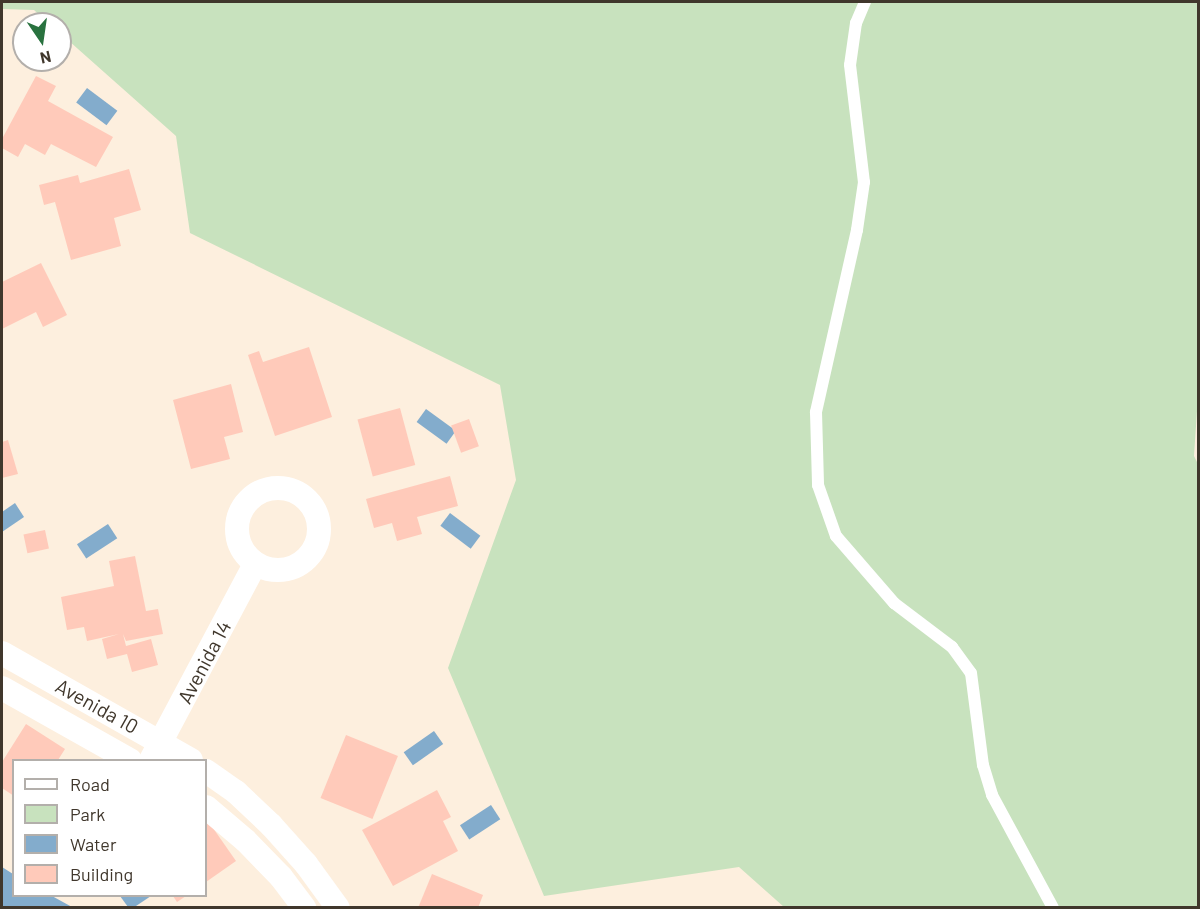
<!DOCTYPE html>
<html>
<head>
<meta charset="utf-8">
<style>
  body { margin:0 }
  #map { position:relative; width:1200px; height:909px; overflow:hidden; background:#fdefde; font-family:Barlow,sans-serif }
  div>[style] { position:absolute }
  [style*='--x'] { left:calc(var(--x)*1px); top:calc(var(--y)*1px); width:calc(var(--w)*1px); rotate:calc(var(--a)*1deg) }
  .green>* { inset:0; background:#c8e2be }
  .water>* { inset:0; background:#83accc; transform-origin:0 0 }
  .building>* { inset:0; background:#ffcaba; transform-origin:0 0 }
  .service>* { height:12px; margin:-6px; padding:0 6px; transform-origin:6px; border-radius:6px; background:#fff }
  .minor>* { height:24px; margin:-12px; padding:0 12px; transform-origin:12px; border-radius:12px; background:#fff }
  .minor>.ring { margin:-12px; padding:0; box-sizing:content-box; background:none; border:24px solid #fff; border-radius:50% }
  span { translate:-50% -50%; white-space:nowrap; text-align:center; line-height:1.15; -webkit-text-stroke:6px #fff; paint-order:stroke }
  .street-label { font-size:20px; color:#40372c }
  .frame { position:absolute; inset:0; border:3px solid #40372c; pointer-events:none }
  .legend { position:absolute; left:12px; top:759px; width:195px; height:138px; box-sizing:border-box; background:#fff; border:2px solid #b3afab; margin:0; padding:8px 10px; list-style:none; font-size:18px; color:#40372c }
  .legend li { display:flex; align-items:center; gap:12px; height:30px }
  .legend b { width:30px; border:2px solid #b3afab }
  .north { position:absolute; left:12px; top:12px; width:60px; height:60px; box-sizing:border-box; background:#fff; border:2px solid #b3afab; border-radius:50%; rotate:167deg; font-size:16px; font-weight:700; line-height:24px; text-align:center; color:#40372c }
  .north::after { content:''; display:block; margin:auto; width:21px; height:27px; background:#29723f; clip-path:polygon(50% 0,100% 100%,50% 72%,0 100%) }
</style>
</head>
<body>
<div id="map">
  <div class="green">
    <div style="clip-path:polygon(2px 2px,1198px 2px,1198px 396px,1194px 456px,1198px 464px,1198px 907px,784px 907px,739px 867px,544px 896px,448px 668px,516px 480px,500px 385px,190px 233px,176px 136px,60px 33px,60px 24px,49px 24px,34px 10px,2px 9px)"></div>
  </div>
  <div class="water">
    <div style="left:87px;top:88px;width:38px;height:18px;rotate:37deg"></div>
    <div style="left:426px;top:409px;width:37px;height:16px;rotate:36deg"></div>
    <div style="clip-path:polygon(15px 503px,24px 517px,2px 532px,2px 512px)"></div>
    <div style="left:450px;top:513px;width:38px;height:16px;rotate:37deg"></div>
    <div style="left:108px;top:524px;width:17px;height:37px;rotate:57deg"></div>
    <div style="left:434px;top:731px;width:16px;height:37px;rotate:55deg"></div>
    <div style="left:491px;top:805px;width:17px;height:37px;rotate:57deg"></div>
    <div style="clip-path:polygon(2px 867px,13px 874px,14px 896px,52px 896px,72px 907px,2px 907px)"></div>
    <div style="clip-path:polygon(120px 896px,151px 896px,133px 908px,128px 907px)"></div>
  </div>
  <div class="building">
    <div style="clip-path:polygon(36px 76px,56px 86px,48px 101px,113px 137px,96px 167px,51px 144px,45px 155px,25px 144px,18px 157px,2px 148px,2px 139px)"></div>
    <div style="clip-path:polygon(129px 169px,141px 210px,114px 218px,121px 246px,71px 260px,55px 202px,44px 205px,39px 185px,78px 175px,80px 183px)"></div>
    <div style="clip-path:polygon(41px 263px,67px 315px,43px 327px,36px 312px,2px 329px,2px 282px)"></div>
    <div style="clip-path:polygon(309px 347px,332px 417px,275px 436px,248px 355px,259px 351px,263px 362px)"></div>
    <div style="clip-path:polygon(231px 384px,243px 432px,224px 437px,230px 459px,191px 469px,173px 400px)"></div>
    <div style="left:400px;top:408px;width:59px;height:44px;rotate:75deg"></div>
    <div style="left:469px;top:419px;width:29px;height:19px;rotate:70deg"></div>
    <div style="clip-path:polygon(8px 440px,18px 474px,2px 478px,2px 442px)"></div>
    <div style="clip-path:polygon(450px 476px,458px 506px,417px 517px,422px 534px,397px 541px,392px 523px,374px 528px,366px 499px)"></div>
    <div style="left:45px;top:530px;width:19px;height:22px;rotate:78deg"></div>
    <div style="clip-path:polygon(135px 556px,146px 611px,158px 609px,163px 634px,126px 641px,123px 634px,126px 646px,151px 639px,158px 665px,132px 672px,127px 654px,107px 659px,102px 639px,119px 634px,87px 641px,84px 627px,67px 630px,61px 597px,114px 586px,109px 561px)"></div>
    <div style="clip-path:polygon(26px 724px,65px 749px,58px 760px,14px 760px,14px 796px,2px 788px,2px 762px)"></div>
    <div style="left:346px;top:735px;width:56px;height:68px;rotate:22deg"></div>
    <div style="clip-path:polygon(437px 790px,451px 817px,443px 821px,458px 851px,393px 886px,362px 830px)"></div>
    <div style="clip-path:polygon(206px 818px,236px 861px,206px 882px)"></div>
    <div style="clip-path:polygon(432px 874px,483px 895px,478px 908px,418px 908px)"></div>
    <div style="clip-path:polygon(173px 896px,186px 896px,177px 902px)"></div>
  </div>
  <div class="service">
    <div style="--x:865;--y:2;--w:23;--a:113"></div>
    <div style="--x:856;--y:23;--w:42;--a:98.1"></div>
    <div style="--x:850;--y:65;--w:118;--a:83.2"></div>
    <div style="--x:864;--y:182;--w:49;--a:98.3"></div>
    <div style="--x:857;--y:230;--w:187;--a:102.7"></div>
    <div style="--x:816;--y:412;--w:73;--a:88.4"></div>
    <div style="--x:818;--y:485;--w:54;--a:70.6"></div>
    <div style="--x:836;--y:536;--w:89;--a:49.1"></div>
    <div style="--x:894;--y:603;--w:73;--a:37.2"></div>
    <div style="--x:952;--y:647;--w:32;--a:54"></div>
    <div style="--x:971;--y:673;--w:93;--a:82.6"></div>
    <div style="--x:983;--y:765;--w:31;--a:73"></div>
    <div style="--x:992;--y:795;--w:128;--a:61.6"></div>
  </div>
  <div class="minor">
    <div class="ring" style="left:237px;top:488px;width:58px;height:58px"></div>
    <div style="--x:2;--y:653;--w:217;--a:29.5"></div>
    <div style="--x:2;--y:688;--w:147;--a:29.4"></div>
    <div style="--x:151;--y:760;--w:222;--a:-62"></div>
    <div style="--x:206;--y:771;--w:37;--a:35"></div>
    <div style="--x:236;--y:792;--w:48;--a:43.3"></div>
    <div style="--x:271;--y:825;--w:52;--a:48.1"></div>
    <div style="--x:306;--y:864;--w:54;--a:54"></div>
    <div style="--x:206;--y:807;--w:52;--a:40.4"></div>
    <div style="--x:246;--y:841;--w:50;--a:45.8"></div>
    <div style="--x:281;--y:877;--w:39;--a:53"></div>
  </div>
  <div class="street-label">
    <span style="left:204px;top:662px;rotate:-62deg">Avenida 14</span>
    <span style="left:97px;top:706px;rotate:29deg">Avenida 10</span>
  </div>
  <div class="frame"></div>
  <ul class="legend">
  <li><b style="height:8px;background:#fff"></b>Road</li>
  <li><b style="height:16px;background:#c8e2be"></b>Park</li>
  <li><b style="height:16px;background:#83accc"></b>Water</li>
  <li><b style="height:16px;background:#ffcaba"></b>Building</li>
  </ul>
  <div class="north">N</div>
</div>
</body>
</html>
